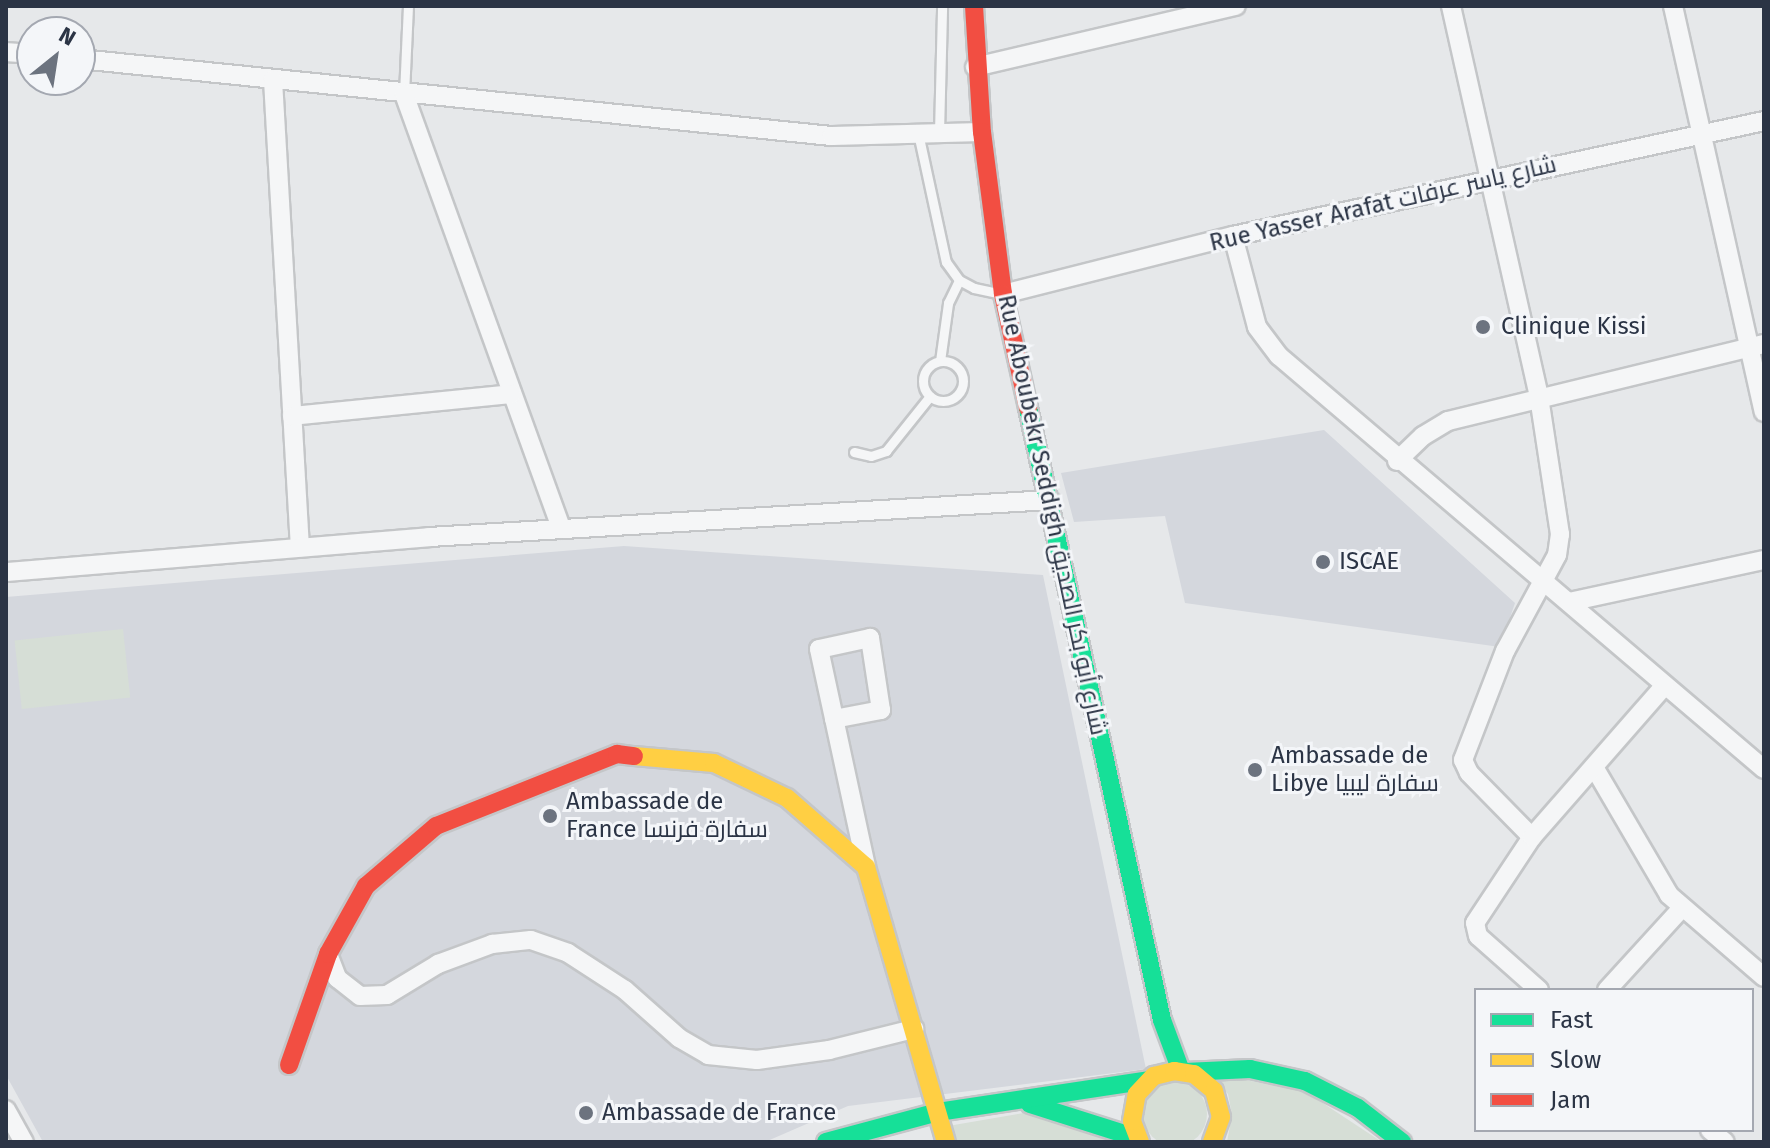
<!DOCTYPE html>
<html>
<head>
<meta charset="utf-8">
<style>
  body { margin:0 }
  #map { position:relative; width:1770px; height:1148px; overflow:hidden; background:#e6e8ea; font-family:"Fira Sans",Cairo,sans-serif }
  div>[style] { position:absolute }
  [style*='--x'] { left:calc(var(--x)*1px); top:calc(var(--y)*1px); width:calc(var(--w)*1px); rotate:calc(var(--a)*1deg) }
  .built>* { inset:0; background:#d4d7dd }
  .green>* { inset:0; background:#d6ded6; transform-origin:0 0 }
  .round { border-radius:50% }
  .roads { filter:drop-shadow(2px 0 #c4c6c8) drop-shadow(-2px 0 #c4c6c8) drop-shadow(0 2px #c4c6c8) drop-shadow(0 -2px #c4c6c8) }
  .lane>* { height:9px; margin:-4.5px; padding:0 4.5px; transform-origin:4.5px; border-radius:4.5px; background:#f5f6f7 }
  .lane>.ring { margin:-4.5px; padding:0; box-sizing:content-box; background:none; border:9px solid #f5f6f7; border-radius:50% }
  .street>* { height:18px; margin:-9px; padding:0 9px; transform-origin:9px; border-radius:9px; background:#f5f6f7 }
  .fast>* { height:18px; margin:-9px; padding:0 9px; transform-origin:9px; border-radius:9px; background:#16e098 }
  .slow>* { height:18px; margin:-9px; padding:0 9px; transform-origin:9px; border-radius:9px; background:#ffcf43 }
  .jam>* { height:18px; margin:-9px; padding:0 9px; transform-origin:9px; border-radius:9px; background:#f24e42 }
  .dots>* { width:22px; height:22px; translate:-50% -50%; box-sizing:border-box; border:4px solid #f4f6f9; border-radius:50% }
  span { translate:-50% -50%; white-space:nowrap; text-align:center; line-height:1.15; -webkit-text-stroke:6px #f4f6f9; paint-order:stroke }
  .street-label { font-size:24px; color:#2b3445 }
  .poi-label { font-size:24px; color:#2b3445 }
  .left { translate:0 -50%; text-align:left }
  .frame { position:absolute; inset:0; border:8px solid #2b3445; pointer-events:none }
  .legend { position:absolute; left:1474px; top:988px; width:280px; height:144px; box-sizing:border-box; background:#f4f6f9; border:2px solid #a4a8b1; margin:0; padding:10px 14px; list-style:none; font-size:24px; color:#2b3445 }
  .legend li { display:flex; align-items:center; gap:16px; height:40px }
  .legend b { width:40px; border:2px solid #a4a8b1 }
  .north { position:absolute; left:16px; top:16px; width:80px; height:80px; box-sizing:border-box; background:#f4f6f9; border:2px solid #a4a8b1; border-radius:50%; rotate:30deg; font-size:22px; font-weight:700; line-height:32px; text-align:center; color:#2b3445 }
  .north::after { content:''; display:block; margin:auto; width:28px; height:36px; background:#6c737f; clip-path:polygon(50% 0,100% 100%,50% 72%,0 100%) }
</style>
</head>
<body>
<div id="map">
  <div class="built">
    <div style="clip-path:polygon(1324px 430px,1515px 603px,1500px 647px,1185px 603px,1165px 516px,1074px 522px,1061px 473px)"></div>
    <div style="clip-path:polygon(624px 546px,1043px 575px,1146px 1069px,848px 1106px,765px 1142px,43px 1142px,6px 1075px,6px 597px)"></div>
  </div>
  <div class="green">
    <div style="left:123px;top:629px;width:69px;height:109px;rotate:84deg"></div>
    <div style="clip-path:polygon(1236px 1078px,1306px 1092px,1382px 1142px,1227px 1142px,1232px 1115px,1228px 1094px,1215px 1080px)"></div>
    <div class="round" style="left:1143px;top:1082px;width:64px;height:64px"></div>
    <div style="clip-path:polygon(1024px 1113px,1126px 1142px,951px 1142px,948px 1126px)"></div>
  </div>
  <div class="roads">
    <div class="lane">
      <div style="--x:404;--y:94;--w:88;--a:-87.4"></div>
      <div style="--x:918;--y:133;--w:132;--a:77.8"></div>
      <div style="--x:946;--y:262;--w:22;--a:54"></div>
      <div style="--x:959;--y:280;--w:17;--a:28"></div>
      <div style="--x:974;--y:288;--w:30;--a:12"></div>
      <div style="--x:939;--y:133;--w:127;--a:-88.6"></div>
      <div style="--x:940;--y:361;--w:59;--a:-82.1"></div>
      <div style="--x:948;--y:303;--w:25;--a:-64"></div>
      <div class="ring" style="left:923px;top:361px;width:31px;height:31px"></div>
      <div style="--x:854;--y:452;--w:17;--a:13"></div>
      <div style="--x:871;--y:456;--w:16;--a:-18"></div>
      <div style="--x:886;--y:451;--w:70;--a:-51.3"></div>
    </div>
    <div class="street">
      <div style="--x:1451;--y:6;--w:401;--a:77.3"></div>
      <div style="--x:1539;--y:397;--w:139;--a:81.3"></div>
      <div style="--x:1560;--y:534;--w:21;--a:98"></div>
      <div style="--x:1557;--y:555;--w:109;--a:118.4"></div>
      <div style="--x:1505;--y:651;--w:117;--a:111.1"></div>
      <div style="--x:1463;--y:760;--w:14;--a:65"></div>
      <div style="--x:1469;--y:773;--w:90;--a:45.5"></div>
      <div style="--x:1673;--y:6;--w:416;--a:77.4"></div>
      <div style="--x:6;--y:52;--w:26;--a:4"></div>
      <div style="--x:80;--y:59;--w:756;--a:5.85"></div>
      <div style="--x:832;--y:136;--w:150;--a:-1.5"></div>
      <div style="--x:975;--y:67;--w:268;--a:-13.2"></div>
      <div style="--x:273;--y:80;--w:468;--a:86.7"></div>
      <div style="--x:404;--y:94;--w:462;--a:70.1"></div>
      <div style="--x:1233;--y:236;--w:94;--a:75.2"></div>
      <div style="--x:1257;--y:327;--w:36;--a:53"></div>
      <div style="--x:1279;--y:356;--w:637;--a:40.42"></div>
      <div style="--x:1003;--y:294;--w:237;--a:-14.2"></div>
      <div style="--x:1233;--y:236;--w:543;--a:-12.22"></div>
      <div style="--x:292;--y:416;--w:221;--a:-5.7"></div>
      <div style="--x:1397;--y:461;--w:36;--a:-44"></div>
      <div style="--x:1423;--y:436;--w:29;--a:-31"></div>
      <div style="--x:1448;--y:421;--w:325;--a:-13.7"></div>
      <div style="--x:6;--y:572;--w:424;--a:-4.7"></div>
      <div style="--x:429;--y:537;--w:622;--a:-3.41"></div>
      <div style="--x:1569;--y:602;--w:199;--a:-12.2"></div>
      <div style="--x:834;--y:719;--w:48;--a:-10.8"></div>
      <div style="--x:881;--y:710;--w:73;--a:-98.7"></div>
      <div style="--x:870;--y:638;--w:52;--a:167.8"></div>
      <div style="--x:819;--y:649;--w:223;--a:77.8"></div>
      <div style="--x:1594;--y:767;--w:148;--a:59.6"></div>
      <div style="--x:1669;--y:895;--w:125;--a:40.8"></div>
      <div style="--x:328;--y:954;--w:26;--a:69"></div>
      <div style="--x:337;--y:978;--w:29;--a:38"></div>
      <div style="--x:360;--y:996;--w:27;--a:-2"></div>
      <div style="--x:387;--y:995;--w:60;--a:-31.3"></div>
      <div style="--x:438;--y:964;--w:58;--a:-20.3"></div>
      <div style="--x:492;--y:944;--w:39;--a:-6"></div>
      <div style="--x:531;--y:940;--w:39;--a:19"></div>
      <div style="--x:568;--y:953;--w:68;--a:33"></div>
      <div style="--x:625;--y:990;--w:72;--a:41.6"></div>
      <div style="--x:679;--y:1038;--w:34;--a:30"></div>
      <div style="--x:708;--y:1055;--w:49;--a:5.8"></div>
      <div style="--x:757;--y:1060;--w:73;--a:-7.9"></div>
      <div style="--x:829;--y:1050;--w:88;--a:-13.9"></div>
      <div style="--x:1539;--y:990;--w:81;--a:-138.5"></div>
      <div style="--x:1478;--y:936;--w:13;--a:-103"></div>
      <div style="--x:1475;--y:923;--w:103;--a:-56.5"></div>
      <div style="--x:1532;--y:837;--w:201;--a:-48.8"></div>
      <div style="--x:1607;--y:990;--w:110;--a:-47.6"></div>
      <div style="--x:6;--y:1110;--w:37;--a:61"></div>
      <div style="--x:1710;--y:1130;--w:19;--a:39"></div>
    </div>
    <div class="fast">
      <div style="--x:1028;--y:408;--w:626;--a:77.65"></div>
      <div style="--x:1162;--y:1020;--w:54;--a:69.6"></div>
      <div style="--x:1185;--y:1072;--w:65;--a:-2.6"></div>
      <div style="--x:1250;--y:1069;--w:56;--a:12.3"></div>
      <div style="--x:1305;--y:1081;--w:59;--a:27"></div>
      <div style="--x:1358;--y:1108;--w:56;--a:37.7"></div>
      <div style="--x:1030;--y:1104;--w:112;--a:17.6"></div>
      <div style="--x:826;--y:1142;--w:116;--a:-15"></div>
      <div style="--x:938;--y:1112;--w:213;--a:-8.6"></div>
    </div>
    <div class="slow">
      <div style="--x:634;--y:756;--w:80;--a:5"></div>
      <div style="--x:714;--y:763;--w:81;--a:25.6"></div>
      <div style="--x:787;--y:798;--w:105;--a:41.1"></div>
      <div style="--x:866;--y:867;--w:286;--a:73.8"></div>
      <div style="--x:1140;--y:1142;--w:22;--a:-111"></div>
      <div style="--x:1132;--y:1121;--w:27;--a:-80"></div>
      <div style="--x:1137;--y:1094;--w:25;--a:-47"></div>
      <div style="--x:1154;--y:1076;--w:21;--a:-14"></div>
      <div style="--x:1174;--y:1071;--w:20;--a:9"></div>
      <div style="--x:1194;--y:1074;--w:26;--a:40"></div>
      <div style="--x:1214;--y:1091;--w:27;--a:75"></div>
      <div style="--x:1221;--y:1117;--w:27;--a:110"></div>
    </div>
    <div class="jam">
      <div style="--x:974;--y:6;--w:126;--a:86.4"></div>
      <div style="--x:982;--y:132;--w:163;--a:82.6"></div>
      <div style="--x:1003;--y:294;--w:117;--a:77.6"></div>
      <div style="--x:289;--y:1065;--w:118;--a:-70.6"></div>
      <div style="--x:328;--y:954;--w:78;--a:-60.8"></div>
      <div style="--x:366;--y:886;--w:92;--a:-40.6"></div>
      <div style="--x:436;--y:826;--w:195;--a:-21.7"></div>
      <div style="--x:617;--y:754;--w:17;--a:7"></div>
    </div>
  </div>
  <div class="dots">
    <div style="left:1483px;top:327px;background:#6c737f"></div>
    <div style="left:1323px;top:562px;background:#6c737f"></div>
    <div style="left:1255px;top:770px;background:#6c737f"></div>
    <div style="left:550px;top:816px;background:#6c737f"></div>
    <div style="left:586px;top:1113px;background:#6c737f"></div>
  </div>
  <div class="street-label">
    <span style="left:1383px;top:204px;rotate:-13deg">Rue Yasser Arafat شارع ياسر عرفات</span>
    <span style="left:1052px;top:515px;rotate:78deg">Rue Aboubekr Seddigh شارع أبو بكر الصديق</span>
  </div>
  <div class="poi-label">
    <span class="left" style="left:1501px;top:327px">Clinique Kissi</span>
    <span class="left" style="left:1339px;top:562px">ISCAE</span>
    <span class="left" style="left:1271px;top:770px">Ambassade de<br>Libye سفارة ليبيا</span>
    <span class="left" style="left:566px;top:816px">Ambassade de<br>France سفارة فرنسا</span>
    <span class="left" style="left:602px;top:1113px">Ambassade de France</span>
  </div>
  <div class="frame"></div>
  <ul class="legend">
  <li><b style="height:10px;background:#16e098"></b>Fast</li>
  <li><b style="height:10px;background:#ffcf43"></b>Slow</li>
  <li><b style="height:10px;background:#f24e42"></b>Jam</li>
  </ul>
  <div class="north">N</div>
</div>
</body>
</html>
